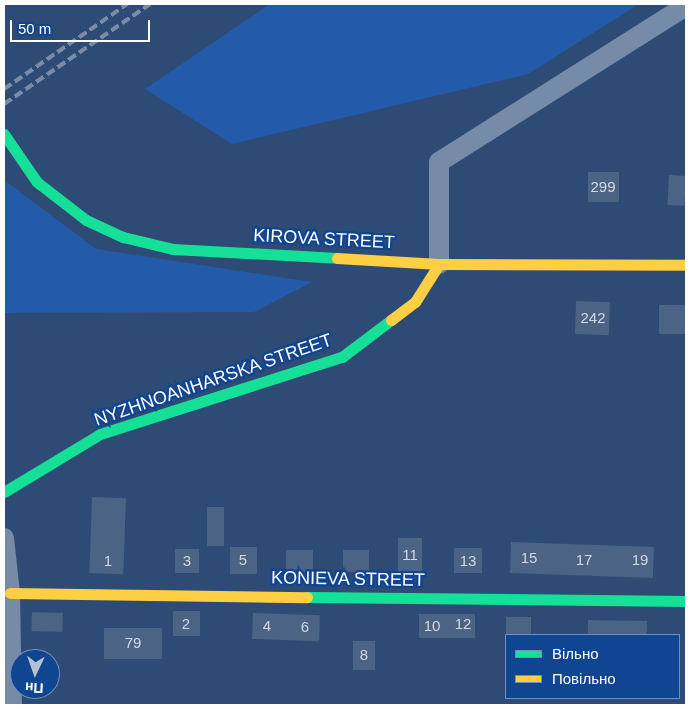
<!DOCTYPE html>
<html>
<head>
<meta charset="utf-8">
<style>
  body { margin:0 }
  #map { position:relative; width:690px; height:709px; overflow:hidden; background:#2d4b75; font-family:Helvetica,sans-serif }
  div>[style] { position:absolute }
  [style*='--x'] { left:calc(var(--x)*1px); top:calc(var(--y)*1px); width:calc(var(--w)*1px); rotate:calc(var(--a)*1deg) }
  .green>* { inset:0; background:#235baa }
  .building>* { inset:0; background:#4b6384; transform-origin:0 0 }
  .street>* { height:20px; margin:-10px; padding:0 10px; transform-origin:10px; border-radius:10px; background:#758ba8 }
  .fast>* { height:11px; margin:-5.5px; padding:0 5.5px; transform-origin:5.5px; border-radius:5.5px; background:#16e098 }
  .slow>* { height:11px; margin:-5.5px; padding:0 5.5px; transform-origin:5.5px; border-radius:5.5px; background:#ffcf43 }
  .rail>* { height:4px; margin-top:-2px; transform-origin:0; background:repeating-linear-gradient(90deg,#788ca7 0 9px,transparent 0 13px) }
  span { translate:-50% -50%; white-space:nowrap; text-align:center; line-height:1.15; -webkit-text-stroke:4.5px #104592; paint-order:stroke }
  .number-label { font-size:15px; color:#d2d8e0 }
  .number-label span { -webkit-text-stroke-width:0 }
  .street-label { font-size:18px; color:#fff }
  .frame { position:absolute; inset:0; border:5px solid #fff; pointer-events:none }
  .legend { position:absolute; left:505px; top:634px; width:175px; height:65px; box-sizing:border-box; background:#104592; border:1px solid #708fbe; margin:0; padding:6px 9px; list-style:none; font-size:15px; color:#fff }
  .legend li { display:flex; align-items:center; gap:10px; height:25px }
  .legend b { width:25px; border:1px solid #708fbe }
  .north { position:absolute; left:10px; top:649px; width:50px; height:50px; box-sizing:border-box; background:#104592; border:1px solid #708fbe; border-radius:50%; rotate:183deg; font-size:14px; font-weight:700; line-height:20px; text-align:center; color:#fff }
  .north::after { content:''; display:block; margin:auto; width:18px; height:22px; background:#b6c0cf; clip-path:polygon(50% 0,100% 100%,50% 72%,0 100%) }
  .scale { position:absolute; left:10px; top:20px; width:140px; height:22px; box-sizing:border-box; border:2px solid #fff; border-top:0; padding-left:6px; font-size:15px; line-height:18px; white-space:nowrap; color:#fff; -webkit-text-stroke:4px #104592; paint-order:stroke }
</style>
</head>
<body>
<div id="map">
  <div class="green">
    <div style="clip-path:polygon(270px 4px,639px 4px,528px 74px,232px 144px,145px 89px)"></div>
    <div style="clip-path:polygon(4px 180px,96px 249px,312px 282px,254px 312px,4px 313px)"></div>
  </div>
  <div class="building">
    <div style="left:588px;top:172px;width:31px;height:30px"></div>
    <div style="left:669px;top:175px;width:17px;height:30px;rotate:3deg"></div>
    <div style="left:576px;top:301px;width:34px;height:33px;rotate:2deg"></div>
    <div style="left:659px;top:305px;width:26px;height:29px"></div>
    <div style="left:92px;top:497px;width:34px;height:76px;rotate:2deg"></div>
    <div style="left:207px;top:507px;width:17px;height:39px"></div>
    <div style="left:398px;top:538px;width:24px;height:34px"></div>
    <div style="left:511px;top:542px;width:143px;height:31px;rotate:2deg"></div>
    <div style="left:230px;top:547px;width:27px;height:27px"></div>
    <div style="left:454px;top:548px;width:28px;height:25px"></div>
    <div style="left:175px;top:549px;width:24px;height:24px"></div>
    <div style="left:286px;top:550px;width:27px;height:22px"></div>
    <div style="left:343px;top:550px;width:26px;height:22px"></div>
    <div style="left:173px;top:611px;width:27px;height:25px"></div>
    <div style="left:32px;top:612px;width:31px;height:19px;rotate:2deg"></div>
    <div style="left:253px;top:613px;width:67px;height:26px;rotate:2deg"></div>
    <div style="left:419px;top:614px;width:56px;height:24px"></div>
    <div style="left:506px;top:617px;width:25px;height:18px"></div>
    <div style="left:588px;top:620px;width:59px;height:15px;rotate:1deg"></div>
    <div style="left:104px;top:628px;width:58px;height:31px"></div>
    <div style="left:353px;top:641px;width:22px;height:29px"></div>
  </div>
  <div class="street">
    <div style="--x:439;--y:264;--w:102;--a:-90"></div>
    <div style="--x:439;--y:162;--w:292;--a:-32.3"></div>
    <div style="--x:4;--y:538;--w:55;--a:83.8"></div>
    <div style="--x:10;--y:593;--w:112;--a:89"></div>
  </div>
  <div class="fast">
    <div style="--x:4;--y:134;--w:58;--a:55.5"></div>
    <div style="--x:37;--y:182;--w:62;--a:37.8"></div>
    <div style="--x:86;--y:220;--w:41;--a:24.7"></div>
    <div style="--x:123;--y:237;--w:51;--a:13.5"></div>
    <div style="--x:173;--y:249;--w:164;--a:3.1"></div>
    <div style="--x:4;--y:492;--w:112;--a:-31.1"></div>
    <div style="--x:100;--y:434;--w:254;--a:-17.7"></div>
    <div style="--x:342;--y:357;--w:61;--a:-37.1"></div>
    <div style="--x:307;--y:597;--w:379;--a:0.6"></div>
  </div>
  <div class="slow">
    <div style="--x:337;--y:258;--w:102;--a:3.4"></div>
    <div style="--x:439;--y:264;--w:247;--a:0.2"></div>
    <div style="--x:391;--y:320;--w:30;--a:-37"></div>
    <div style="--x:415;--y:302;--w:45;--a:-57.7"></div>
    <div style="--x:10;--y:593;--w:297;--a:0.8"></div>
  </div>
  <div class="rail">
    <div style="--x:4;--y:89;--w:150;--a:-34.6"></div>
    <div style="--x:4;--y:104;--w:177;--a:-34.4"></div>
  </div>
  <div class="number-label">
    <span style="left:603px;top:187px">299</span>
    <span style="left:593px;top:318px">242</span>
    <span style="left:410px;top:555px">11</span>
    <span style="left:529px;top:558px">15</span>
    <span style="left:243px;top:560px">5</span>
    <span style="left:584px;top:560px">17</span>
    <span style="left:640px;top:560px">19</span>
    <span style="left:108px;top:561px">1</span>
    <span style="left:187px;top:561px">3</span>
    <span style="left:468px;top:561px">13</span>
    <span style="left:186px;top:624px">2</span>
    <span style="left:463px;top:624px">12</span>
    <span style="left:267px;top:626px">4</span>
    <span style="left:432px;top:626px">10</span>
    <span style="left:305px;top:627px">6</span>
    <span style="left:133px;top:643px">79</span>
    <span style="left:364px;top:655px">8</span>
  </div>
  <div class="street-label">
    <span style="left:324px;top:239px;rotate:3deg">KIROVA STREET</span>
    <span style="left:213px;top:380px;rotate:-19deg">NYZHNOANHARSKA STREET</span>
    <span style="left:348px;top:579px;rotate:1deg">KONIEVA STREET</span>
  </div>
  <div class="frame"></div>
  <ul class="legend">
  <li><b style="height:6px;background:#16e098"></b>Вільно</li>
  <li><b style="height:6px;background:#ffcf43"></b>Повільно</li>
  </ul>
  <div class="north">Пн</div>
  <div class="scale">50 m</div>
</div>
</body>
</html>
